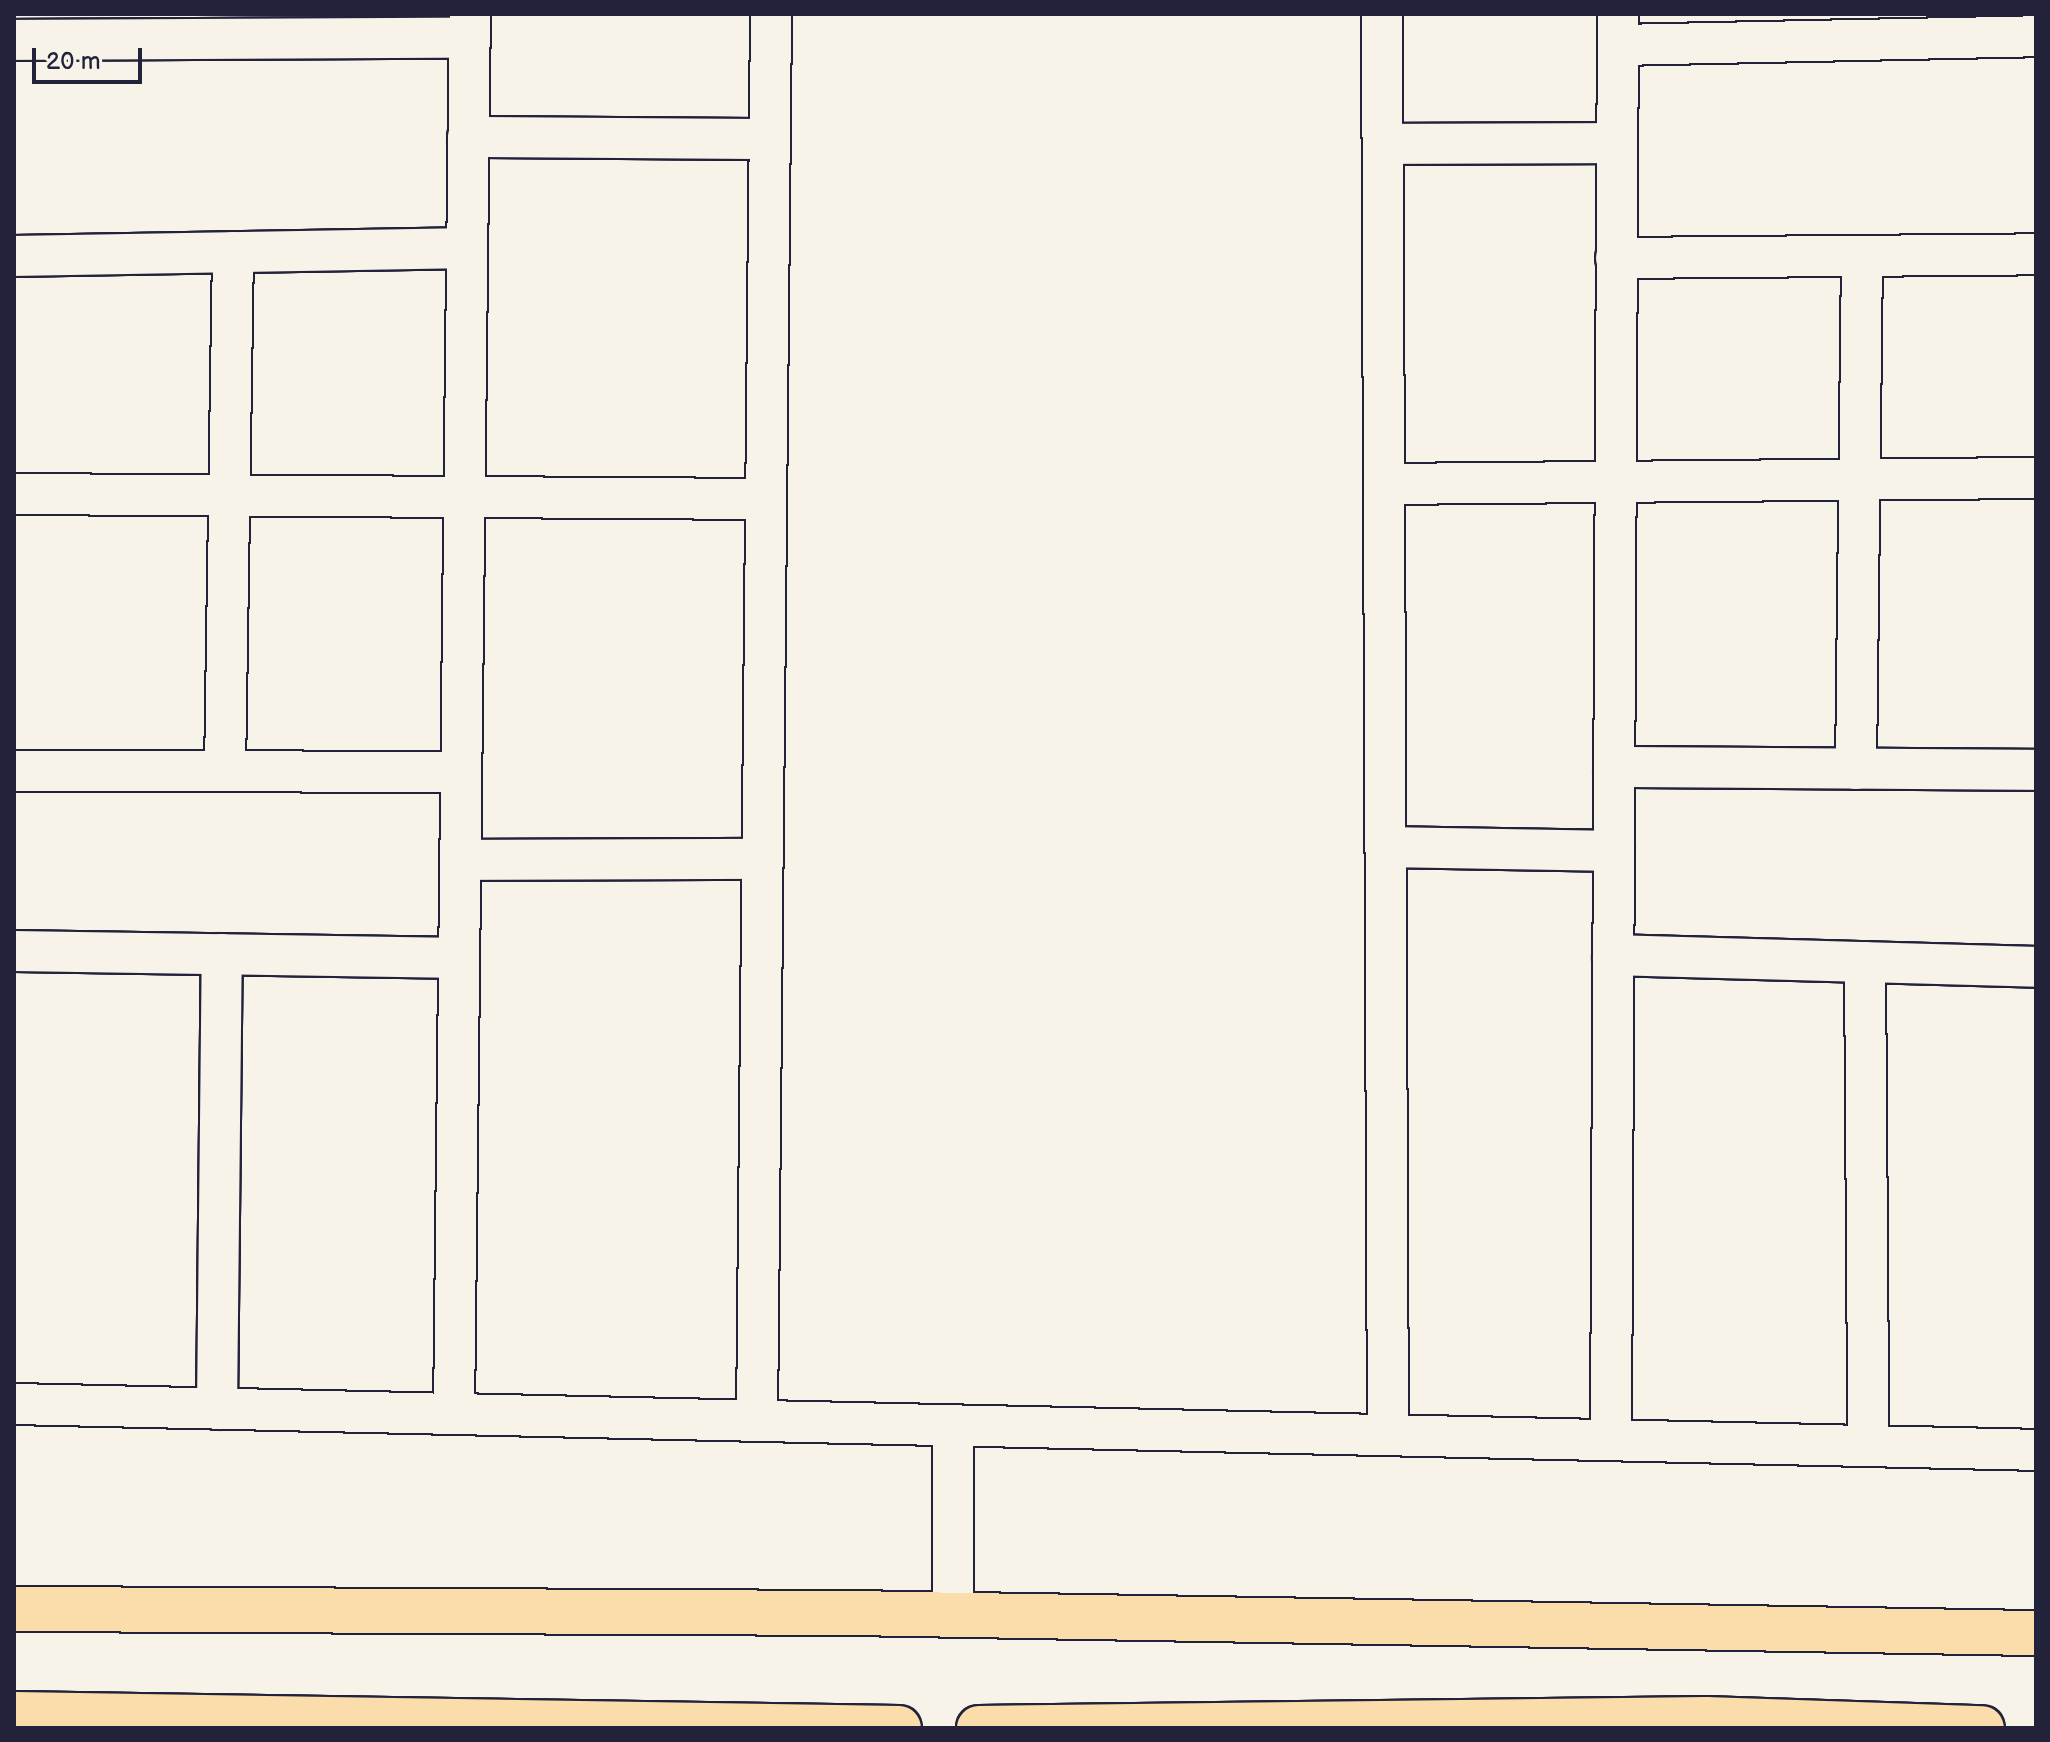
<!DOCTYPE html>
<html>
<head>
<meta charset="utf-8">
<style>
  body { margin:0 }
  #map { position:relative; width:2050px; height:1742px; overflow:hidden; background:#f7f3e8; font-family:"Balsamiq Sans",sans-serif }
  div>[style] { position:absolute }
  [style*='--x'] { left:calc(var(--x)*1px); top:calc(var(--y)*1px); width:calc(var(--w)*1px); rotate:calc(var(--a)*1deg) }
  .roads { filter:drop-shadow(2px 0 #22223b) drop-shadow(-2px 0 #22223b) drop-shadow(0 2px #22223b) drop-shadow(0 -2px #22223b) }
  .minor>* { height:40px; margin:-20px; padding:0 20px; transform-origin:20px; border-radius:20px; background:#f7f3e8 }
  .major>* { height:44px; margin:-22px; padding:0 22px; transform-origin:22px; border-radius:22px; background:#faddab }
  span { translate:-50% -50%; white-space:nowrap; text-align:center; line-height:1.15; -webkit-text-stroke:8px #f7f3e8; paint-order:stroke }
  .frame { position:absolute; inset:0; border:16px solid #22223b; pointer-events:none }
  .scale { position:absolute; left:32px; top:48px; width:110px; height:36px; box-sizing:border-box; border:4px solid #22223b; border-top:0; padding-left:10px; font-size:24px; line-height:28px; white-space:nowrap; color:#22223b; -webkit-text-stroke:6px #f7f3e8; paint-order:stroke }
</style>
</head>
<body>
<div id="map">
  <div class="roads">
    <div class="minor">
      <div style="--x:1382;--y:14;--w:1421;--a:89.76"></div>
      <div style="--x:14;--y:40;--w:455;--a:-0.3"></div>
      <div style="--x:1618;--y:45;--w:418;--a:-1.2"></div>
      <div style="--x:468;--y:137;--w:302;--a:0.4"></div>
      <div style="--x:1383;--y:144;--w:234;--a:-0.2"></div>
      <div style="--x:14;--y:256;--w:453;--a:-1"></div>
      <div style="--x:1616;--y:258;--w:420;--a:-0.5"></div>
      <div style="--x:1384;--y:484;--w:652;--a:-0.53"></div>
      <div style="--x:14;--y:494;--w:752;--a:0.38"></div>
      <div style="--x:1614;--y:767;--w:422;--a:0.4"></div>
      <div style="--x:1856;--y:769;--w:513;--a:-89.33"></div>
      <div style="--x:14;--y:771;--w:447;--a:0.1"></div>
      <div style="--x:225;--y:771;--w:519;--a:-89.12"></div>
      <div style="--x:1389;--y:847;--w:225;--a:1"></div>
      <div style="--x:460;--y:860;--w:303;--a:-0.2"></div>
      <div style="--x:14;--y:951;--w:445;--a:0.9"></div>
      <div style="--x:1613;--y:955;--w:423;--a:1.6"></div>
      <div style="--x:1865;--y:962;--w:484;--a:89.6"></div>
      <div style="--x:14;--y:1404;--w:2023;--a:1.3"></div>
      <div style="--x:217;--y:1409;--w:455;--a:-89.4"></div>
      <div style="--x:454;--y:1414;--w:1400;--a:-89.35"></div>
      <div style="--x:757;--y:1421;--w:1407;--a:-89.43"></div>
      <div style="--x:953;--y:1425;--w:190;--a:90"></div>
      <div style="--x:1611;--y:1440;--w:1426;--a:-89.72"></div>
    </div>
    <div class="major">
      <div style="--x:14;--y:1609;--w:837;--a:0.27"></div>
      <div style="--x:851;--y:1613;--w:1185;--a:0.97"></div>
      <div style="--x:14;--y:1714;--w:885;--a:0.91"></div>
      <div style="--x:979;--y:1728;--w:727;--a:-0.71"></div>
      <div style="--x:1706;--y:1719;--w:276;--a:1.9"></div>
    </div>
  </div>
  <div class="frame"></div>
  <div class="scale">20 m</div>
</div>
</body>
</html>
